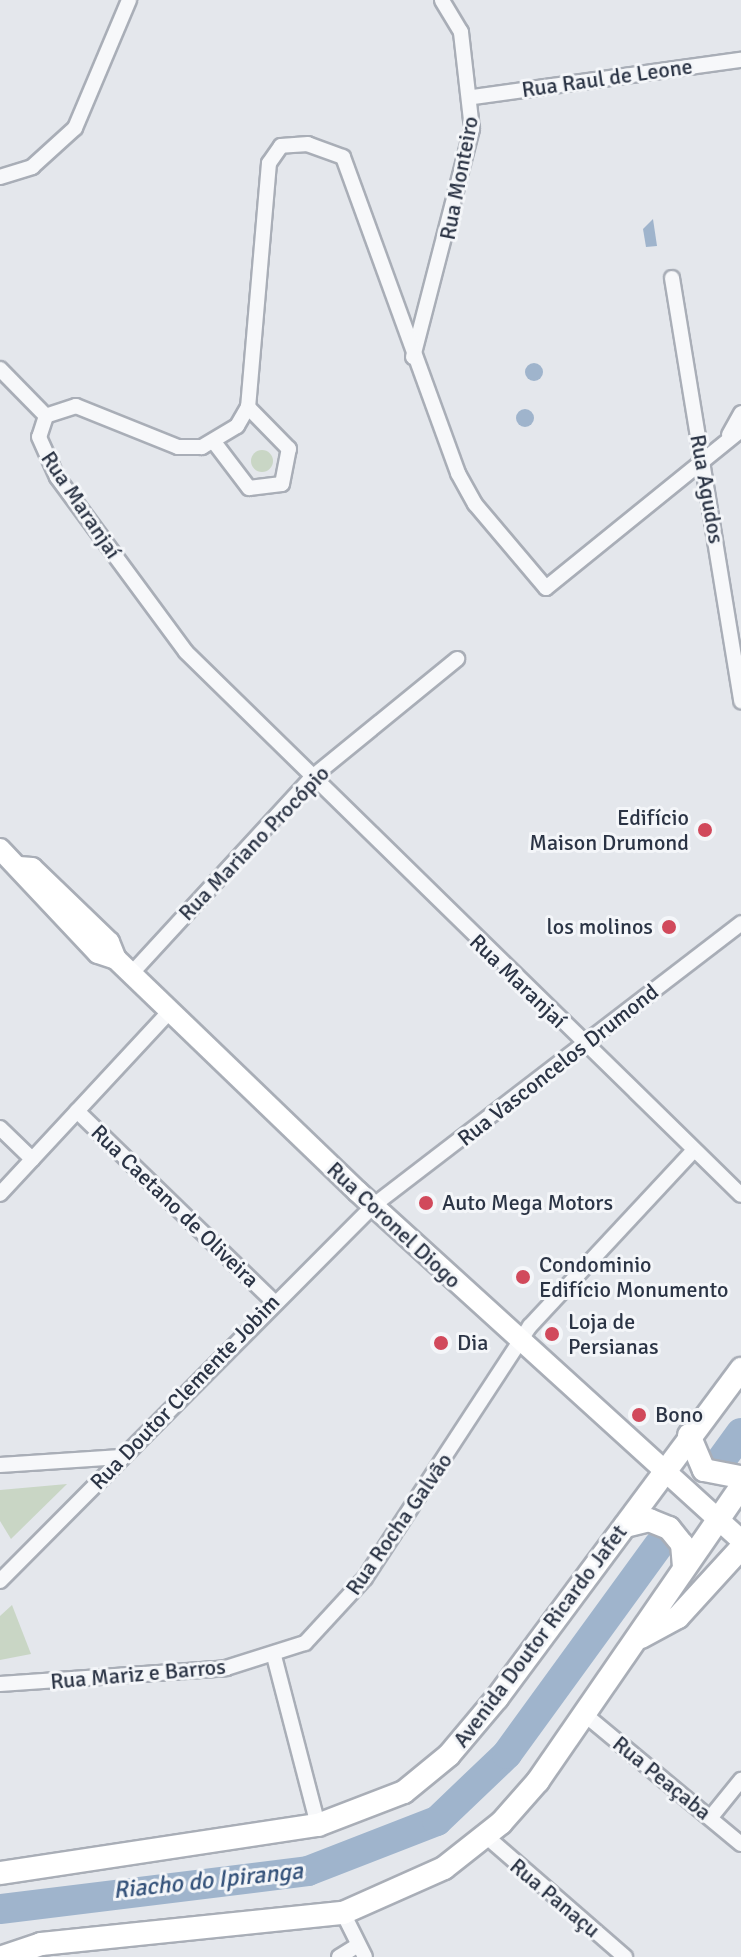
<!DOCTYPE html>
<html>
<head>
<meta charset="utf-8">
<style>
  body { margin:0 }
  #map { position:relative; width:741px; height:1957px; overflow:hidden; background:#e4e7ec; font-family:Signika,sans-serif }
  div>[style] { position:absolute }
  [style*='--x'] { left:calc(var(--x)*1px); top:calc(var(--y)*1px); width:calc(var(--w)*1px); rotate:calc(var(--a)*1deg) }
  .green>* { inset:0; background:#c9d6c5 }
  .round { border-radius:50% }
  .water>* { inset:0; background:#9fb4cc }
  .river>* { height:30px; margin:-15px; padding:0 15px; transform-origin:15px; border-radius:15px; background:#9fb4cc }
  .roads { filter:drop-shadow(2px 0 #a9aeb7) drop-shadow(-2px 0 #a9aeb7) drop-shadow(0 2px #a9aeb7) drop-shadow(0 -2px #a9aeb7) }
  .street>* { height:14px; margin:-7px; padding:0 7px; transform-origin:7px; border-radius:7px; background:#f7f8fa }
  .secondary>* { height:20px; margin:-10px; padding:0 10px; transform-origin:10px; border-radius:10px; background:#fff }
  .primary>* { height:22px; margin:-11px; padding:0 11px; transform-origin:11px; border-radius:11px; background:#fff }
  .dots>* { width:22px; height:22px; translate:-50% -50%; box-sizing:border-box; border:4px solid #f4f6f9; border-radius:50% }
  span { translate:-50% -50%; white-space:nowrap; text-align:center; line-height:1.15; -webkit-text-stroke:6px #f4f6f9; paint-order:stroke }
  .street-label { font-size:22px; color:#2b3445 }
  .poi-label { font-size:22px; color:#2b3445 }
  .right { translate:-100% -50%; text-align:right }
  .left { translate:0 -50%; text-align:left }
  .water-label { font-size:24px; color:#34527a; font-style:italic }
</style>
</head>
<body>
<div id="map">
  <div class="green">
    <div class="round" style="left:251px;top:450px;width:22px;height:22px"></div>
    <div style="clip-path:polygon(67px 1484px,11px 1539px,0 1521px,0 1490px)"></div>
    <div style="clip-path:polygon(12px 1605px,31px 1654px,0 1660px,0 1616px)"></div>
  </div>
  <div class="water">
    <div style="clip-path:polygon(653px 219px,657px 246px,646px 247px,643px 229px)"></div>
    <div class="round" style="left:525px;top:363px;width:18px;height:18px"></div>
    <div class="round" style="left:516px;top:409px;width:18px;height:18px"></div>
  </div>
  <div class="river">
    <div style="--x:719;--y:1463;--w:37;--a:-54"></div>
    <div style="--x:0;--y:1909;--w:310;--a:-7"></div>
    <div style="--x:308;--y:1871;--w:138;--a:-21.2"></div>
    <div style="--x:437;--y:1821;--w:97;--a:-43.7"></div>
    <div style="--x:507;--y:1754;--w:258;--a:-54"></div>
  </div>
  <div class="roads">
    <div class="street">
      <div style="--x:473;--y:97;--w:271;--a:-7.9"></div>
      <div style="--x:0;--y:177;--w:34;--a:-17"></div>
      <div style="--x:32;--y:167;--w:58;--a:-42.2"></div>
      <div style="--x:75;--y:128;--w:139;--a:-67.1"></div>
      <div style="--x:672;--y:278;--w:429;--a:80.7"></div>
      <div style="--x:413;--y:357;--w:236;--a:-75.5"></div>
      <div style="--x:472;--y:129;--w:98;--a:-96.5"></div>
      <div style="--x:461;--y:32;--w:37;--a:-121"></div>
      <div style="--x:0;--y:369;--w:66;--a:45.6"></div>
      <div style="--x:741;--y:430;--w:251;--a:141"></div>
      <div style="--x:546;--y:588;--w:110;--a:-130.2"></div>
      <div style="--x:475;--y:504;--w:35;--a:-119"></div>
      <div style="--x:458;--y:473;--w:336;--a:-110"></div>
      <div style="--x:343;--y:157;--w:37;--a:-160"></div>
      <div style="--x:308;--y:144;--w:27;--a:176"></div>
      <div style="--x:281;--y:146;--w:21;--a:125"></div>
      <div style="--x:269;--y:163;--w:245;--a:94.9"></div>
      <div style="--x:248;--y:407;--w:22;--a:120"></div>
      <div style="--x:237;--y:426;--w:41;--a:149"></div>
      <div style="--x:202;--y:447;--w:24;--a:180"></div>
      <div style="--x:178;--y:447;--w:110;--a:-158.1"></div>
      <div style="--x:76;--y:406;--w:32;--a:162"></div>
      <div style="--x:46;--y:416;--w:22;--a:108"></div>
      <div style="--x:39;--y:437;--w:44;--a:65.8"></div>
      <div style="--x:57;--y:477;--w:217;--a:53.6"></div>
      <div style="--x:186;--y:652;--w:776;--a:44.37"></div>
      <div style="--x:729;--y:435;--w:25;--a:-61"></div>
      <div style="--x:214;--y:442;--w:58;--a:52.7"></div>
      <div style="--x:249;--y:488;--w:33;--a:-7"></div>
      <div style="--x:282;--y:484;--w:36;--a:-79"></div>
      <div style="--x:289;--y:449;--w:59;--a:-134.3"></div>
      <div style="--x:131;--y:974;--w:265;--a:-47.4"></div>
      <div style="--x:310;--y:779;--w:190;--a:-39.2"></div>
      <div style="--x:77;--y:1111;--w:273;--a:44.1"></div>
      <div style="--x:0;--y:1128;--w:45;--a:44.1"></div>
      <div style="--x:0;--y:1194;--w:250;--a:-47.1"></div>
      <div style="--x:0;--y:1465;--w:121;--a:-3.8"></div>
      <div style="--x:0;--y:1581;--w:530;--a:-45.15"></div>
      <div style="--x:374;--y:1205;--w:463;--a:-37.5"></div>
      <div style="--x:274;--y:1656;--w:175;--a:75.4"></div>
      <div style="--x:0;--y:1684;--w:227;--a:-4"></div>
      <div style="--x:226;--y:1668;--w:83;--a:-17.6"></div>
      <div style="--x:305;--y:1643;--w:88;--a:-47.3"></div>
      <div style="--x:365;--y:1578;--w:301;--a:-56.8"></div>
      <div style="--x:530;--y:1326;--w:239;--a:-47"></div>
      <div style="--x:583;--y:1713;--w:205;--a:39.7"></div>
      <div style="--x:711;--y:1817;--w:48;--a:-51"></div>
      <div style="--x:487;--y:1837;--w:183;--a:41"></div>
      <div style="--x:343;--y:1913;--w:49;--a:63.4"></div>
      <div style="--x:339;--y:1957;--w:19;--a:-32"></div>
    </div>
    <div class="secondary">
      <div style="--x:0;--y:849;--w:143;--a:46.7"></div>
      <div style="--x:98;--y:953;--w:19;--a:18"></div>
      <div style="--x:19;--y:867;--w:13;--a:4"></div>
      <div style="--x:32;--y:868;--w:107;--a:43.9"></div>
      <div style="--x:109;--y:942;--w:18;--a:68"></div>
      <div style="--x:116;--y:959;--w:335;--a:43.9"></div>
      <div style="--x:357;--y:1191;--w:519;--a:42.27"></div>
    </div>
    <div class="primary">
      <div style="--x:689;--y:1435;--w:38;--a:67"></div>
      <div style="--x:704;--y:1470;--w:38;--a:11"></div>
      <div style="--x:625;--y:1526;--w:25;--a:-14"></div>
      <div style="--x:649;--y:1520;--w:22;--a:22"></div>
      <div style="--x:669;--y:1528;--w:21;--a:51"></div>
      <div style="--x:682;--y:1544;--w:22;--a:85"></div>
      <div style="--x:641;--y:1637;--w:42;--a:-28.4"></div>
      <div style="--x:678;--y:1617;--w:93;--a:-47.6"></div>
      <div style="--x:0;--y:1873;--w:322;--a:-8.6"></div>
      <div style="--x:318;--y:1825;--w:92;--a:-21"></div>
      <div style="--x:404;--y:1792;--w:58;--a:-39.4"></div>
      <div style="--x:449;--y:1755;--w:75;--a:-49.9"></div>
      <div style="--x:497;--y:1698;--w:410;--a:-53.4"></div>
      <div style="--x:3;--y:1957;--w:40;--a:-18.9"></div>
      <div style="--x:41;--y:1944;--w:304;--a:-5.9"></div>
      <div style="--x:343;--y:1913;--w:111;--a:-24"></div>
      <div style="--x:444;--y:1868;--w:73;--a:-38.3"></div>
      <div style="--x:501;--y:1823;--w:56;--a:-48.6"></div>
      <div style="--x:538;--y:1781;--w:357;--a:-55.4"></div>
    </div>
  </div>
  <div class="dots">
    <div style="left:705px;top:830px;background:#d1495b"></div>
    <div style="left:669px;top:927px;background:#d1495b"></div>
    <div style="left:426px;top:1203px;background:#d1495b"></div>
    <div style="left:523px;top:1277px;background:#d1495b"></div>
    <div style="left:552px;top:1334px;background:#d1495b"></div>
    <div style="left:441px;top:1343px;background:#d1495b"></div>
    <div style="left:639px;top:1415px;background:#d1495b"></div>
  </div>
  <div class="street-label">
    <span style="left:607px;top:78px;rotate:-8deg">Rua Raul de Leone</span>
    <span style="left:459px;top:178px;rotate:-79deg">Rua Monteiro</span>
    <span style="left:707px;top:489px;rotate:80deg">Rua Agudos</span>
    <span style="left:81px;top:505px;rotate:56deg">Rua Maranjaí</span>
    <span style="left:254px;top:843px;rotate:-46deg">Rua Mariano Procópio</span>
    <span style="left:518px;top:981px;rotate:44deg">Rua Maranjaí</span>
    <span style="left:558px;top:1065px;rotate:-38deg">Rua Vasconcelos Drumond</span>
    <span style="left:175px;top:1206px;rotate:44deg">Rua Caetano de Oliveira</span>
    <span style="left:394px;top:1225px;rotate:43deg">Rua Coronel Diogo</span>
    <span style="left:185px;top:1392px;rotate:-46deg">Rua Doutor Clemente Jobim</span>
    <span style="left:399px;top:1524px;rotate:-55deg">Rua Rocha Galvão</span>
    <span style="left:540px;top:1636px;rotate:-53deg">Avenida Doutor Ricardo Jafet</span>
    <span style="left:138px;top:1674px;rotate:-5deg">Rua Mariz e Barros</span>
    <span style="left:662px;top:1778px;rotate:39deg">Rua Peaçaba</span>
    <span style="left:555px;top:1898px;rotate:40deg">Rua Panaçu</span>
  </div>
  <div class="poi-label">
    <span class="right" style="left:689px;top:830px">Edifício<br>Maison Drumond</span>
    <span class="right" style="left:653px;top:927px">los molinos</span>
    <span class="left" style="left:442px;top:1203px">Auto Mega Motors</span>
    <span class="left" style="left:539px;top:1277px">Condominio<br>Edifício Monumento</span>
    <span class="left" style="left:568px;top:1334px">Loja de<br>Persianas</span>
    <span class="left" style="left:457px;top:1343px">Dia</span>
    <span class="left" style="left:655px;top:1415px">Bono</span>
  </div>
  <div class="water-label">
    <span style="left:208px;top:1881px;rotate:-6deg">Riacho do Ipiranga</span>
  </div>
</div>
</body>
</html>
